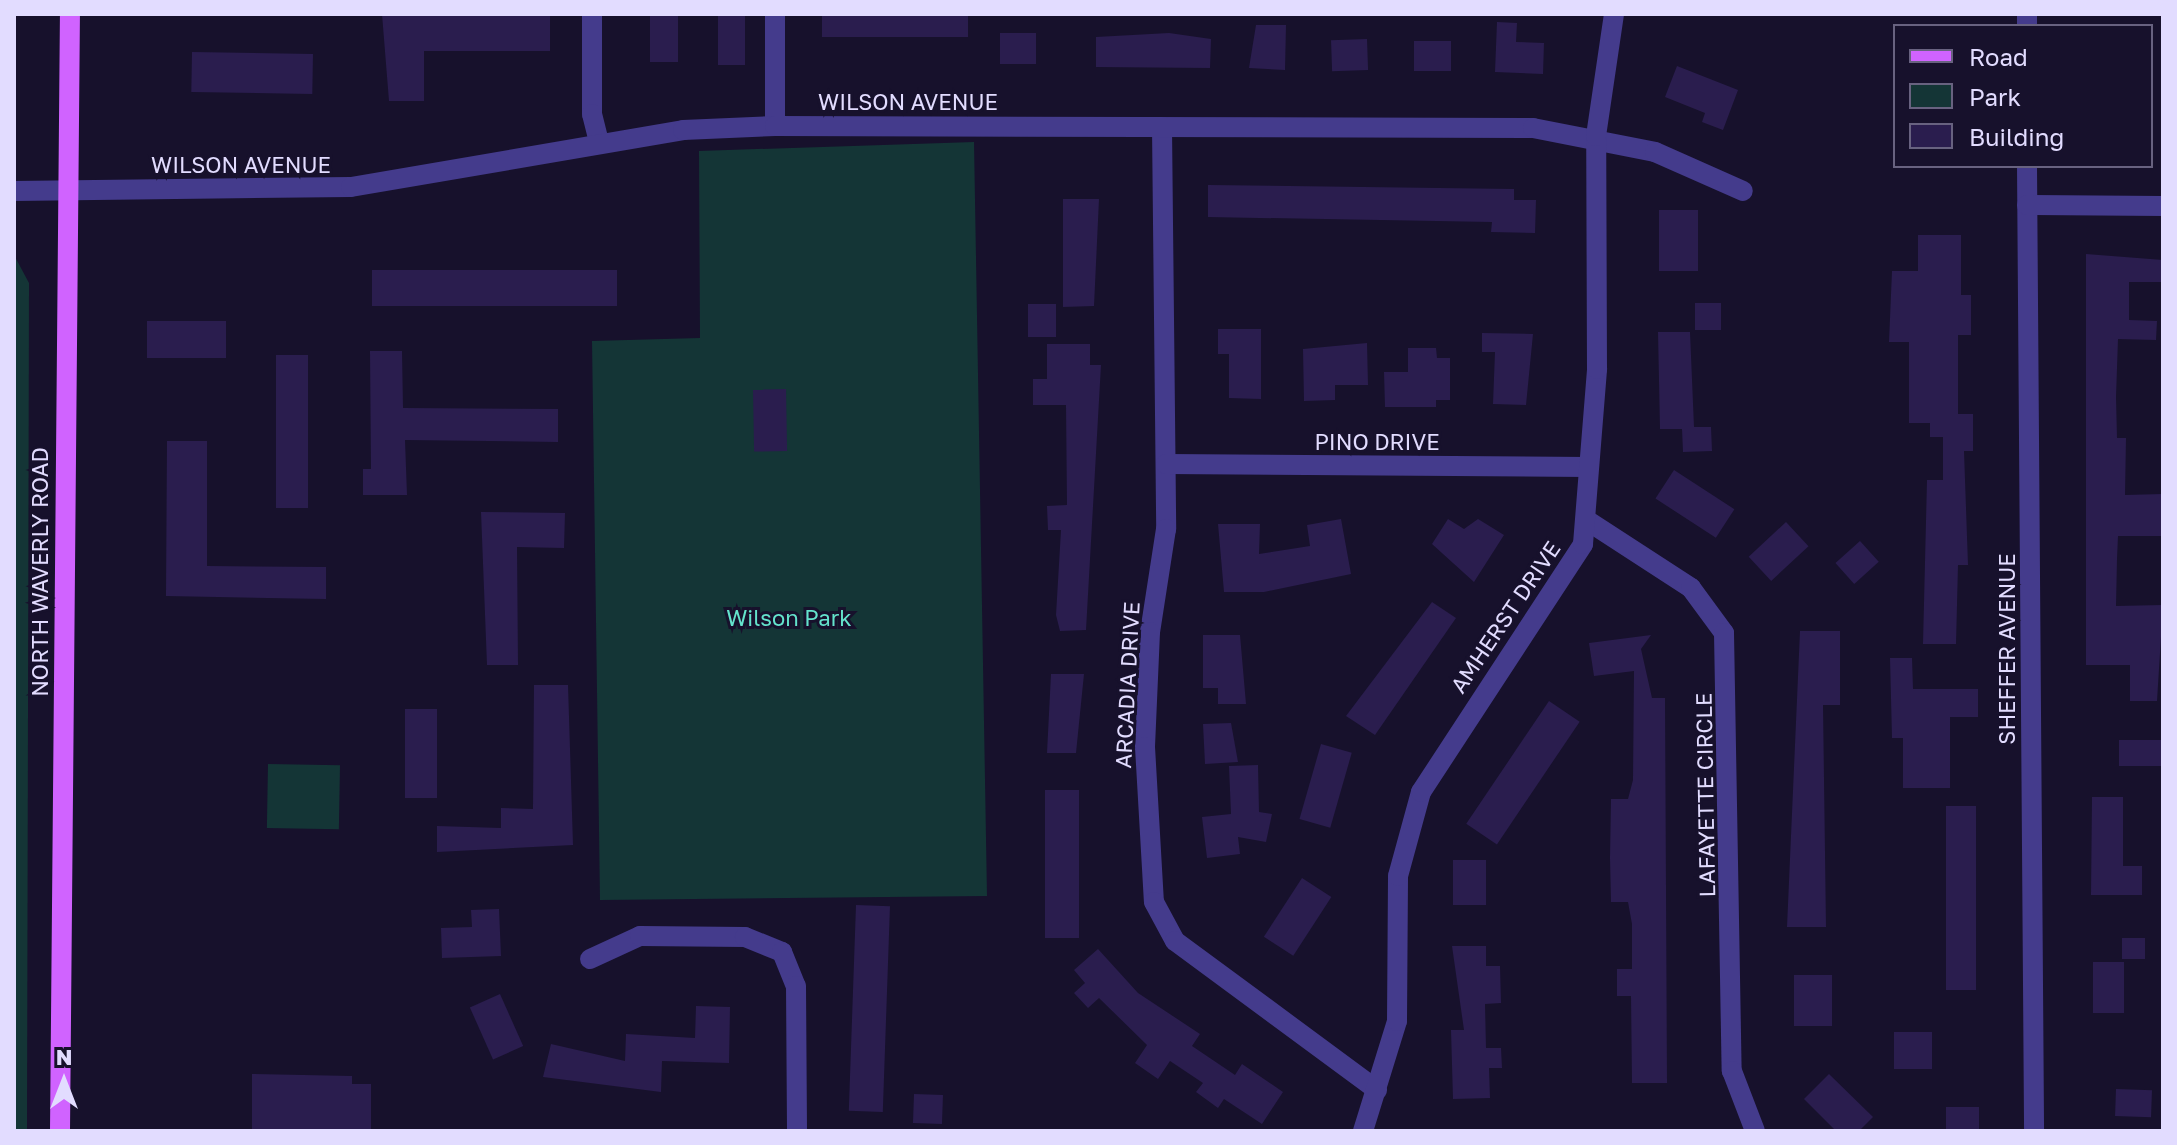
<!DOCTYPE html>
<html>
<head>
<meta charset="utf-8">
<style>
  body { margin:0 }
  #map { position:relative; width:2177px; height:1145px; overflow:hidden; background:#17112c; font-family:"Golos Text",sans-serif }
  div>[style] { position:absolute }
  [style*='--x'] { left:calc(var(--x)*1px); top:calc(var(--y)*1px); width:calc(var(--w)*1px); rotate:calc(var(--a)*1deg) }
  .green>* { inset:0; background:#143536; transform-origin:0 0 }
  .building>* { inset:0; background:#2a1d4e; transform-origin:0 0 }
  .minor>* { height:20px; margin:-10px; padding:0 10px; transform-origin:10px; border-radius:10px; background:#443b8c }
  .major>* { height:20px; margin:-10px; padding:0 10px; transform-origin:10px; border-radius:10px; background:#d063ff }
  span { translate:-50% -50%; white-space:nowrap; text-align:center; line-height:1.15; -webkit-text-stroke:6px #17112c; paint-order:stroke }
  .street-label { font-size:22px; color:#e2dcff }
  .park-label { font-size:22px; color:#64e3cc }
  .frame { position:absolute; inset:0; border:16px solid #e2dcff; pointer-events:none }
  .legend { position:absolute; left:1893px; top:24px; width:260px; height:144px; box-sizing:border-box; background:#17112c; border:2px solid #686280; margin:0; padding:10px 14px; list-style:none; font-size:24px; color:#e2dcff }
  .legend li { display:flex; align-items:center; gap:16px; height:40px }
  .legend b { width:40px; border:2px solid #686280 }
  .north { position:absolute; left:24px; top:1041px; width:80px; height:80px; -webkit-text-stroke:6px #17112c; paint-order:stroke; rotate:0deg; font-size:22px; font-weight:700; line-height:32px; text-align:center; color:#e2dcff }
  .north::after { content:''; display:block; margin:auto; width:28px; height:36px; background:#e2dcff; clip-path:polygon(50% 0,100% 100%,50% 72%,0 100%) }
</style>
</head>
<body>
<div id="map">
  <div class="green">
    <div style="clip-path:polygon(974px 142px,987px 896px,600px 900px,592px 341px,700px 338px,699px 151px)"></div>
    <div style="clip-path:polygon(14px 255px,29px 283px,27px 1131px,14px 1131px)"></div>
    <div style="left:268px;top:764px;width:72px;height:64px;rotate:1deg"></div>
  </div>
  <div class="building">
    <div style="clip-path:polygon(382px 14px,550px 14px,550px 51px,424px 51px,424px 101px,389px 101px)"></div>
    <div style="left:650px;top:14px;width:28px;height:48px"></div>
    <div style="left:718px;top:14px;width:27px;height:51px"></div>
    <div style="left:822px;top:14px;width:146px;height:23px"></div>
    <div style="clip-path:polygon(1497px 22px,1517px 23px,1516px 42px,1544px 43px,1543px 74px,1495px 72px)"></div>
    <div style="clip-path:polygon(1256px 25px,1286px 25px,1285px 70px,1249px 68px)"></div>
    <div style="left:1000px;top:33px;width:36px;height:31px"></div>
    <div style="clip-path:polygon(1169px 33px,1211px 39px,1210px 68px,1096px 67px,1096px 37px)"></div>
    <div style="left:1367px;top:39px;width:31px;height:36px;rotate:88deg"></div>
    <div style="left:1414px;top:41px;width:37px;height:30px"></div>
    <div style="left:192px;top:52px;width:121px;height:40px;rotate:1deg"></div>
    <div style="clip-path:polygon(1677px 66px,1738px 90px,1723px 130px,1702px 122px,1705px 113px,1665px 97px)"></div>
    <div style="clip-path:polygon(1208px 185px,1514px 189px,1514px 200px,1536px 200px,1535px 233px,1491px 232px,1492px 222px,1208px 217px)"></div>
    <div style="clip-path:polygon(1063px 199px,1099px 199px,1094px 306px,1063px 307px)"></div>
    <div style="left:1659px;top:210px;width:39px;height:61px"></div>
    <div style="clip-path:polygon(1918px 235px,1961px 235px,1961px 295px,1971px 295px,1971px 335px,1958px 335px,1958px 414px,1973px 414px,1973px 451px,1964px 451px,1968px 565px,1958px 565px,1956px 644px,1923px 644px,1927px 480px,1943px 480px,1943px 437px,1930px 437px,1930px 423px,1909px 423px,1909px 342px,1889px 342px,1892px 271px,1918px 271px)"></div>
    <div style="clip-path:polygon(2086px 254px,2163px 260px,2163px 282px,2129px 282px,2129px 320px,2157px 321px,2156px 340px,2118px 339px,2116px 397px,2117px 438px,2126px 438px,2125px 495px,2163px 494px,2163px 536px,2118px 536px,2117px 559px,2116px 606px,2163px 605px,2157px 701px,2130px 701px,2130px 665px,2086px 665px)"></div>
    <div style="left:372px;top:270px;width:245px;height:36px"></div>
    <div style="left:1695px;top:303px;width:26px;height:27px"></div>
    <div style="left:1028px;top:304px;width:28px;height:33px"></div>
    <div style="left:147px;top:321px;width:79px;height:37px"></div>
    <div style="clip-path:polygon(1218px 329px,1261px 329px,1261px 399px,1229px 398px,1229px 354px,1218px 354px)"></div>
    <div style="clip-path:polygon(1658px 332px,1690px 332px,1694px 427px,1711px 427px,1712px 451px,1683px 452px,1682px 429px,1660px 429px)"></div>
    <div style="clip-path:polygon(1482px 333px,1533px 334px,1526px 405px,1493px 404px,1495px 352px,1482px 352px)"></div>
    <div style="clip-path:polygon(1367px 343px,1368px 385px,1335px 385px,1335px 400px,1304px 401px,1303px 349px)"></div>
    <div style="clip-path:polygon(1047px 344px,1090px 344px,1090px 365px,1101px 365px,1086px 630px,1060px 631px,1056px 615px,1061px 530px,1048px 530px,1047px 506px,1067px 505px,1066px 405px,1033px 405px,1033px 379px,1047px 379px)"></div>
    <div style="clip-path:polygon(1408px 348px,1436px 348px,1437px 358px,1450px 358px,1450px 400px,1436px 400px,1436px 407px,1385px 407px,1384px 372px,1408px 372px)"></div>
    <div style="clip-path:polygon(370px 351px,402px 351px,403px 408px,558px 409px,558px 442px,405px 440px,407px 495px,363px 495px,363px 469px,371px 469px)"></div>
    <div style="left:308px;top:355px;width:153px;height:32px;rotate:90deg"></div>
    <div style="left:786px;top:389px;width:62px;height:33px;rotate:89deg"></div>
    <div style="clip-path:polygon(167px 441px,207px 441px,207px 566px,326px 567px,326px 599px,166px 596px)"></div>
    <div style="left:1674px;top:470px;width:72px;height:34px;rotate:33deg"></div>
    <div style="clip-path:polygon(481px 512px,565px 513px,564px 548px,517px 547px,518px 665px,487px 665px)"></div>
    <div style="clip-path:polygon(1341px 519px,1351px 574px,1264px 592px,1224px 592px,1218px 524px,1260px 524px,1259px 554px,1310px 546px,1307px 525px)"></div>
    <div style="clip-path:polygon(1448px 519px,1464px 529px,1478px 519px,1504px 535px,1474px 582px,1432px 544px)"></div>
    <div style="left:1786px;top:522px;width:33px;height:51px;rotate:47deg"></div>
    <div style="left:1860px;top:541px;width:28px;height:33px;rotate:48deg"></div>
    <div style="clip-path:polygon(1432px 602px,1456px 618px,1375px 735px,1346px 716px)"></div>
    <div style="clip-path:polygon(1800px 631px,1840px 631px,1840px 705px,1823px 705px,1826px 927px,1787px 927px)"></div>
    <div style="clip-path:polygon(1203px 635px,1240px 635px,1246px 704px,1218px 704px,1218px 688px,1203px 688px)"></div>
    <div style="clip-path:polygon(1651px 635px,1641px 649px,1652px 698px,1665px 698px,1667px 1083px,1632px 1083px,1631px 996px,1617px 996px,1617px 969px,1632px 969px,1632px 924px,1628px 902px,1611px 902px,1610px 858px,1611px 799px,1628px 799px,1633px 780px,1634px 671px,1594px 676px,1589px 643px)"></div>
    <div style="clip-path:polygon(1890px 658px,1912px 658px,1913px 689px,1978px 689px,1978px 717px,1950px 717px,1950px 788px,1903px 788px,1903px 738px,1892px 738px)"></div>
    <div style="clip-path:polygon(1051px 674px,1084px 674px,1076px 753px,1047px 753px)"></div>
    <div style="clip-path:polygon(534px 685px,568px 685px,573px 845px,437px 852px,437px 826px,501px 828px,501px 808px,533px 809px)"></div>
    <div style="left:1549px;top:701px;width:37px;height:148px;rotate:34deg"></div>
    <div style="left:405px;top:709px;width:32px;height:89px"></div>
    <div style="clip-path:polygon(1231px 723px,1238px 762px,1205px 764px,1203px 724px)"></div>
    <div style="left:2119px;top:740px;width:44px;height:26px"></div>
    <div style="left:1321px;top:744px;width:32px;height:78px;rotate:16deg"></div>
    <div style="clip-path:polygon(1258px 765px,1259px 812px,1272px 814px,1266px 842px,1238px 837px,1240px 854px,1207px 858px,1202px 817px,1231px 814px,1229px 766px)"></div>
    <div style="left:1045px;top:790px;width:34px;height:148px"></div>
    <div style="clip-path:polygon(2092px 797px,2123px 797px,2123px 866px,2142px 866px,2142px 895px,2091px 895px)"></div>
    <div style="left:1946px;top:806px;width:30px;height:184px"></div>
    <div style="left:1453px;top:860px;width:33px;height:45px"></div>
    <div style="left:1302px;top:878px;width:35px;height:70px;rotate:33deg"></div>
    <div style="left:856px;top:905px;width:34px;height:206px;rotate:2deg"></div>
    <div style="clip-path:polygon(499px 909px,501px 956px,442px 958px,441px 928px,472px 927px,471px 910px)"></div>
    <div style="left:2122px;top:938px;width:23px;height:21px"></div>
    <div style="clip-path:polygon(1452px 946px,1486px 946px,1486px 966px,1500px 966px,1501px 1003px,1485px 1004px,1486px 1048px,1501px 1048px,1502px 1068px,1489px 1068px,1490px 1098px,1453px 1099px,1451px 1030px,1464px 1030px)"></div>
    <div style="clip-path:polygon(1098px 949px,1138px 993px,1200px 1034px,1192px 1046px,1235px 1075px,1242px 1064px,1283px 1092px,1262px 1124px,1224px 1099px,1218px 1108px,1196px 1092px,1203px 1083px,1170px 1061px,1158px 1079px,1135px 1063px,1147px 1045px,1099px 998px,1088px 1008px,1074px 993px,1085px 983px,1074px 970px)"></div>
    <div style="left:2093px;top:962px;width:31px;height:51px"></div>
    <div style="left:1794px;top:975px;width:38px;height:51px"></div>
    <div style="left:500px;top:994px;width:57px;height:33px;rotate:66deg"></div>
    <div style="clip-path:polygon(696px 1006px,730px 1007px,729px 1063px,662px 1061px,661px 1092px,543px 1077px,551px 1044px,625px 1061px,626px 1034px,695px 1038px)"></div>
    <div style="left:1894px;top:1032px;width:38px;height:37px"></div>
    <div style="clip-path:polygon(252px 1074px,352px 1076px,352px 1084px,371px 1084px,371px 1131px,252px 1131px)"></div>
    <div style="clip-path:polygon(1829px 1074px,1873px 1117px,1859px 1131px,1836px 1131px,1804px 1099px)"></div>
    <div style="left:2116px;top:1089px;width:36px;height:27px;rotate:2deg"></div>
    <div style="left:914px;top:1094px;width:29px;height:29px;rotate:2deg"></div>
    <div style="left:1946px;top:1107px;width:33px;height:24px"></div>
  </div>
  <div class="minor">
    <div style="--x:592;--y:14;--w:100;--a:90"></div>
    <div style="--x:592;--y:114;--w:29;--a:76"></div>
    <div style="--x:2027;--y:14;--w:12;--a:90"></div>
    <div style="--x:775;--y:126;--w:112;--a:-90"></div>
    <div style="--x:1162;--y:127;--w:402;--a:89.4"></div>
    <div style="--x:1166;--y:529;--w:104;--a:98.8"></div>
    <div style="--x:1150;--y:632;--w:115;--a:92.5"></div>
    <div style="--x:1145;--y:747;--w:155;--a:86.7"></div>
    <div style="--x:1154;--y:902;--w:44;--a:61.7"></div>
    <div style="--x:1175;--y:941;--w:251;--a:36.4"></div>
    <div style="--x:2027;--y:166;--w:965;--a:89.58"></div>
    <div style="--x:14;--y:191;--w:337;--a:-0.7"></div>
    <div style="--x:351;--y:187;--w:337;--a:-9.7"></div>
    <div style="--x:683;--y:130;--w:92;--a:-2.5"></div>
    <div style="--x:775;--y:126;--w:758;--a:0.15"></div>
    <div style="--x:1533;--y:128;--w:124;--a:11.1"></div>
    <div style="--x:1655;--y:152;--w:96;--a:23.9"></div>
    <div style="--x:2027;--y:205;--w:136;--a:0.4"></div>
    <div style="--x:1166;--y:464;--w:422;--a:0.4"></div>
    <div style="--x:1588;--y:521;--w:123;--a:33"></div>
    <div style="--x:1691;--y:588;--w:56;--a:53.7"></div>
    <div style="--x:1724;--y:633;--w:438;--a:89"></div>
    <div style="--x:1732;--y:1071;--w:64;--a:69"></div>
    <div style="--x:590;--y:959;--w:55;--a:-24.7"></div>
    <div style="--x:640;--y:936;--w:105;--a:0.5"></div>
    <div style="--x:745;--y:937;--w:40;--a:22"></div>
    <div style="--x:782;--y:952;--w:37;--a:68"></div>
    <div style="--x:796;--y:986;--w:145;--a:89.6"></div>
    <div style="--x:1363;--y:1131;--w:115;--a:-72.8"></div>
    <div style="--x:1397;--y:1021;--w:145;--a:-89.6"></div>
    <div style="--x:1398;--y:876;--w:87;--a:-74.7"></div>
    <div style="--x:1421;--y:792;--w:296;--a:-56.8"></div>
    <div style="--x:1583;--y:544;--w:176;--a:-85.4"></div>
    <div style="--x:1597;--y:369;--w:233;--a:-90.2"></div>
    <div style="--x:1596;--y:136;--w:123;--a:-81.6"></div>
  </div>
  <div class="major">
    <div style="--x:60;--y:1131;--w:1117;--a:-89.49"></div>
  </div>
  <div class="street-label">
    <span style="left:908px;top:102px">WILSON AVENUE</span>
    <span style="left:241px;top:165px">WILSON AVENUE</span>
    <span style="left:1377px;top:442px">PINO DRIVE</span>
    <span style="left:40px;top:572px;rotate:-90deg">NORTH WAVERLY ROAD</span>
    <span style="left:1505px;top:617px;rotate:-56deg">AMHERST DRIVE</span>
    <span style="left:2007px;top:649px;rotate:-90deg">SHEFFER AVENUE</span>
    <span style="left:1127px;top:685px;rotate:-87deg">ARCADIA DRIVE</span>
    <span style="left:1705px;top:795px;rotate:-91deg">LAFAYETTE CIRCLE</span>
  </div>
  <div class="park-label">
    <span style="left:789px;top:618px">Wilson Park</span>
  </div>
  <div class="frame"></div>
  <ul class="legend">
  <li><b style="height:10px;background:#d063ff"></b>Road</li>
  <li><b style="height:22px;background:#143536"></b>Park</li>
  <li><b style="height:22px;background:#2a1d4e"></b>Building</li>
  </ul>
  <div class="north">N</div>
</div>
</body>
</html>
